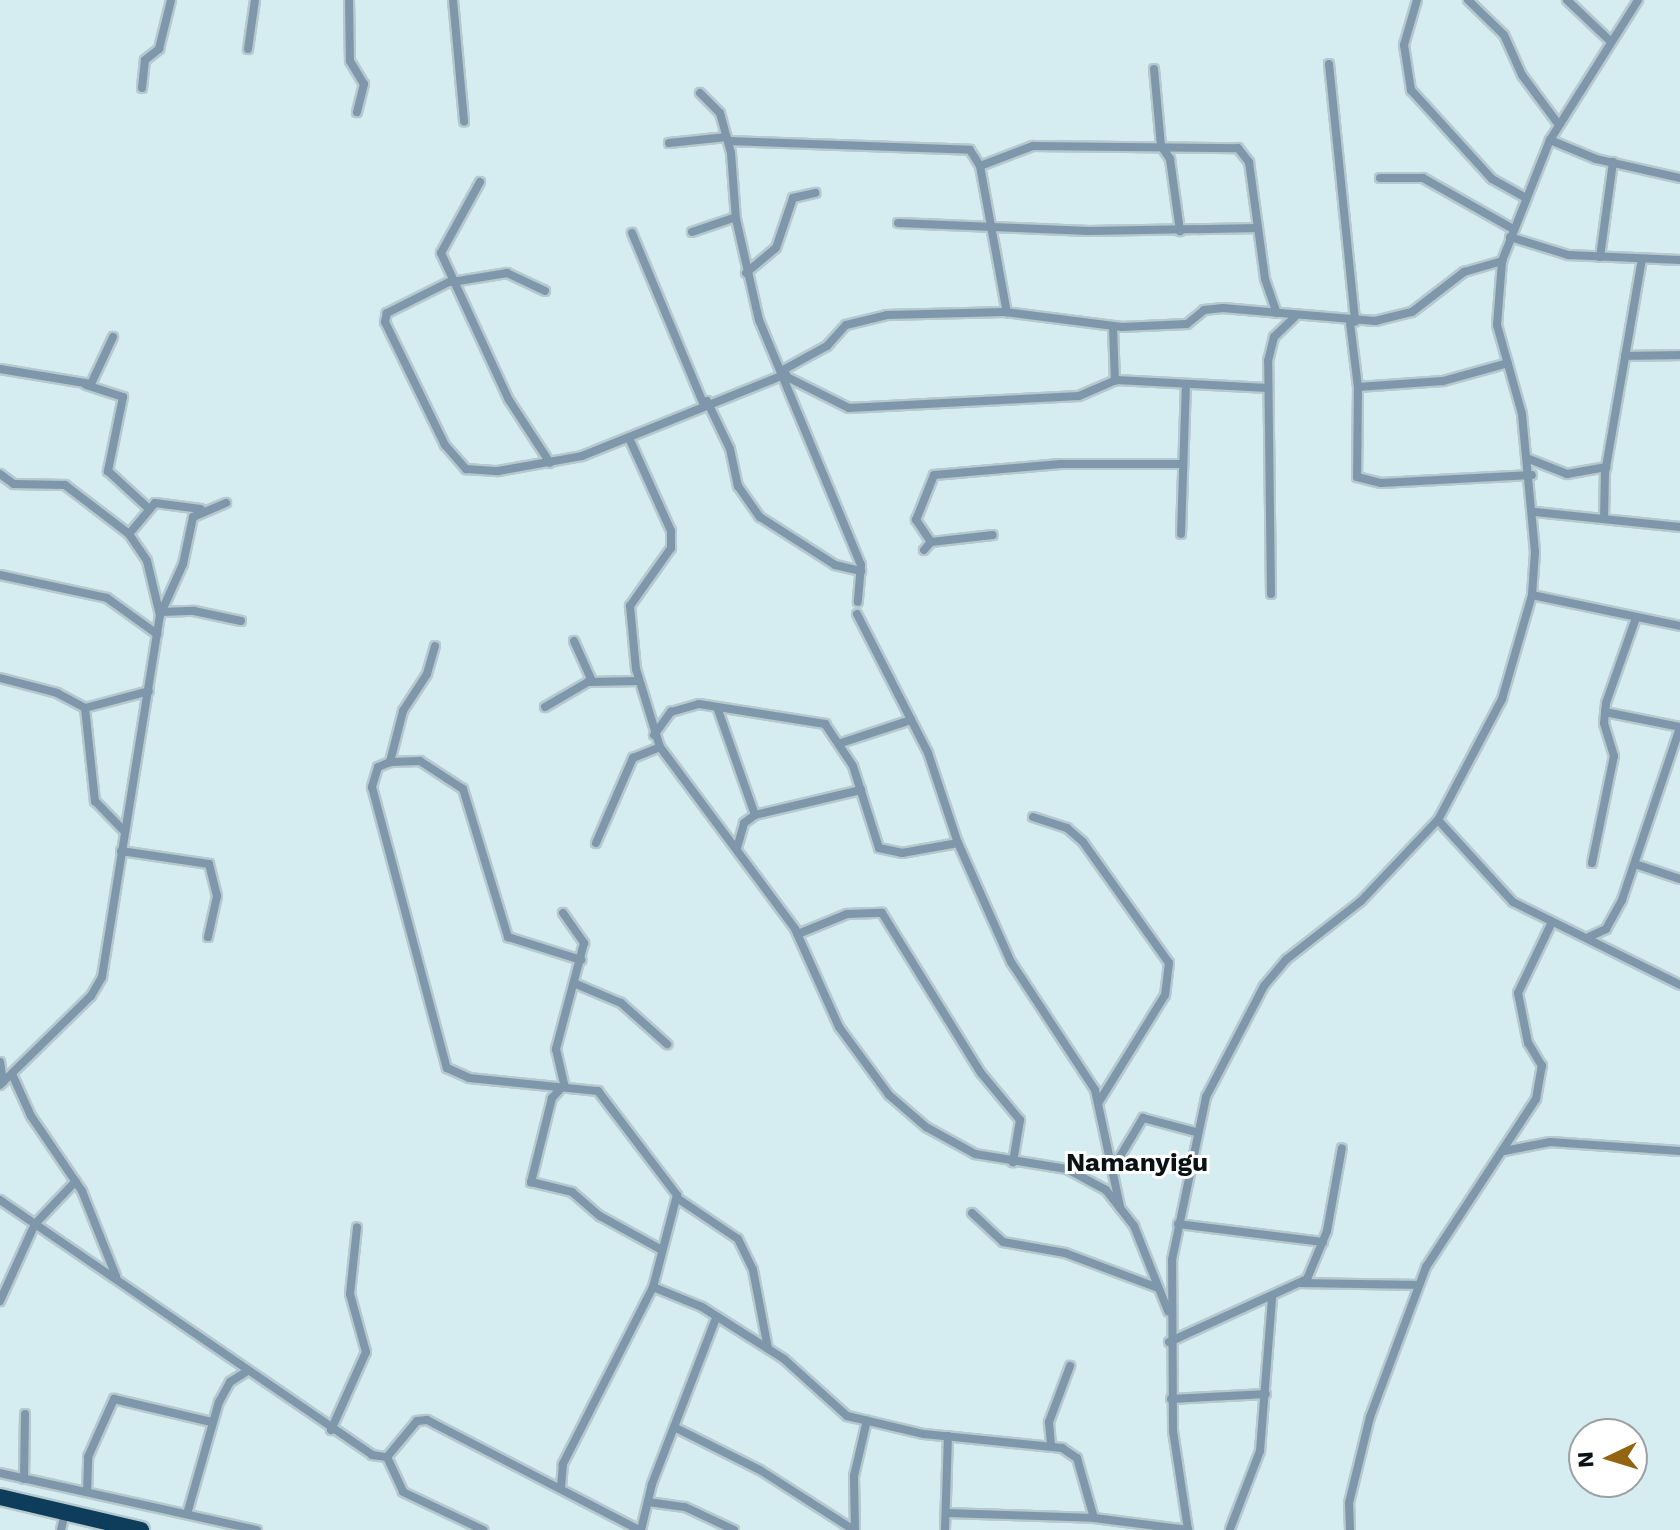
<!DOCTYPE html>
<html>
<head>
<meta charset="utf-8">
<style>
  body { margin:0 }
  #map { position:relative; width:1680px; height:1530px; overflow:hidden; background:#d5ecf1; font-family:"Work Sans",sans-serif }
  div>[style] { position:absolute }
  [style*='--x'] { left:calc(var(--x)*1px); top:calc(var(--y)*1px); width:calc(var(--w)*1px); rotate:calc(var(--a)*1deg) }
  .roads { filter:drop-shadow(2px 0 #b5c9ce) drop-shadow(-2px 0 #b5c9ce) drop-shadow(0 2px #b5c9ce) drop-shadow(0 -2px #b5c9ce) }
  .street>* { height:8px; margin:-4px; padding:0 4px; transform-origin:4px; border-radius:4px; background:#7f97aa }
  .highway>* { height:16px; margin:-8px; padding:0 8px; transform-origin:8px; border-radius:8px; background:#0d3d5a }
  span { translate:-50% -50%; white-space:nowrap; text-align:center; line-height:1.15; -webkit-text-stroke:6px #fff; paint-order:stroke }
  .quarter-label { font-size:26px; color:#0a1214; font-weight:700 }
  .north { position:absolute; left:1568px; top:1418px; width:80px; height:80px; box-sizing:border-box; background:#fff; border:2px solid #9da0a1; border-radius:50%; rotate:266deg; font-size:22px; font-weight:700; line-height:32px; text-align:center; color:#0a1214 }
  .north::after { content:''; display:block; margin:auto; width:28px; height:36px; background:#936511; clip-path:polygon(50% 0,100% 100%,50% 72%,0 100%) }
</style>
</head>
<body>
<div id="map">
  <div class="roads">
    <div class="street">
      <div style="--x:349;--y:0;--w:61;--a:89.1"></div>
      <div style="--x:350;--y:61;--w:27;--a:59"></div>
      <div style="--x:364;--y:84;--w:29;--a:104"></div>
      <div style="--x:453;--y:0;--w:122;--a:84.8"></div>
      <div style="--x:1417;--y:0;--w:47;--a:106.1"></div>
      <div style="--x:1404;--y:45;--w:46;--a:81.2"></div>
      <div style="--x:1411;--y:90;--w:120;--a:47.7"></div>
      <div style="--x:1492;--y:179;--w:38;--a:29"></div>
      <div style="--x:1468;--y:0;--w:50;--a:44.2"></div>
      <div style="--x:1504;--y:35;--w:44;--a:65.8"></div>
      <div style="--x:1522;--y:75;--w:62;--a:53.5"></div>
      <div style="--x:1567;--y:0;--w:59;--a:43.6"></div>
      <div style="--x:248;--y:49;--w:49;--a:-81.9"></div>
      <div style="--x:1329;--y:64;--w:259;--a:84.2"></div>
      <div style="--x:1154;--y:69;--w:77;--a:84.8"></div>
      <div style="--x:1161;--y:146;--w:16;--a:55"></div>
      <div style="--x:1170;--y:159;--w:73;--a:82.1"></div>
      <div style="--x:142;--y:88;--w:28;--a:-84"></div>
      <div style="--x:145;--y:60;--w:18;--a:-38"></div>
      <div style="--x:159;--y:49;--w:50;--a:-76.2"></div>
      <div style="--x:700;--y:93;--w:28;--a:45"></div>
      <div style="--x:720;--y:113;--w:41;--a:74.6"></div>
      <div style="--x:731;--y:153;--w:66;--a:85.7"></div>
      <div style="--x:736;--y:219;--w:104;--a:77.2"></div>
      <div style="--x:759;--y:320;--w:265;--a:67.4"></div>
      <div style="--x:861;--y:565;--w:37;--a:95"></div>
      <div style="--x:1550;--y:140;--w:50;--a:22.4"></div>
      <div style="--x:1596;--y:159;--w:86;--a:12.7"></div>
      <div style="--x:728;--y:141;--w:242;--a:2.1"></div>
      <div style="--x:970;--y:150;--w:19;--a:58"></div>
      <div style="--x:980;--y:166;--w:149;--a:79.6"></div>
      <div style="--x:669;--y:143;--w:58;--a:-5.9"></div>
      <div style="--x:980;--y:166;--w:57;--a:-20.7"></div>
      <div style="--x:1033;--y:146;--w:205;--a:0.6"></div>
      <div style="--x:1238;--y:148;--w:18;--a:52"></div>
      <div style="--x:1249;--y:162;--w:118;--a:82.2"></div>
      <div style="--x:1265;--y:279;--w:36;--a:71"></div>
      <div style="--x:1380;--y:178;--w:43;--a:0"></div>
      <div style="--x:1423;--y:178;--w:103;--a:29.5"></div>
      <div style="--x:480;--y:182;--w:81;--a:118.8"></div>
      <div style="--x:441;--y:253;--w:162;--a:65.2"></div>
      <div style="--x:509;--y:400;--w:75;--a:56.9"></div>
      <div style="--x:898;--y:223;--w:191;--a:2.4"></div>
      <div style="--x:1089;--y:231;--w:169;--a:-1"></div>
      <div style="--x:692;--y:232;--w:46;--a:-18.8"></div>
      <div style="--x:632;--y:233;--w:184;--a:67.3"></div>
      <div style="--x:1510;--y:237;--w:61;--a:17.2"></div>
      <div style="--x:1568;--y:255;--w:112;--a:2.6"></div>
      <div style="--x:1600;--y:257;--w:96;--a:-82.2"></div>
      <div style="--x:746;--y:273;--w:39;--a:-40"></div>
      <div style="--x:776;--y:248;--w:53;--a:-71.2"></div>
      <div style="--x:793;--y:198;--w:23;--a:-13"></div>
      <div style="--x:451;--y:281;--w:72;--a:153.4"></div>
      <div style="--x:387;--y:313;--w:9;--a:103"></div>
      <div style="--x:385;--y:322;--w:137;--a:64"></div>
      <div style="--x:445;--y:445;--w:32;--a:49"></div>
      <div style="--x:466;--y:469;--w:32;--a:4"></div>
      <div style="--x:498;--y:471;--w:85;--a:-10.1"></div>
      <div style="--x:582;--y:456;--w:220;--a:-21.9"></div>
      <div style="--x:452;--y:282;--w:56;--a:-9.3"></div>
      <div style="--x:507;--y:273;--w:42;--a:25.3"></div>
      <div style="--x:1350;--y:323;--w:64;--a:82.9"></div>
      <div style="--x:1358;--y:387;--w:90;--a:90.6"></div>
      <div style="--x:1357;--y:477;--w:25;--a:14"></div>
      <div style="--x:1381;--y:483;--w:151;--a:-3"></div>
      <div style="--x:1113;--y:327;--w:54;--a:87.9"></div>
      <div style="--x:1625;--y:356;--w:55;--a:-1"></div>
      <div style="--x:0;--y:369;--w:92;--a:9.4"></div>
      <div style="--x:91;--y:384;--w:52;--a:-64.9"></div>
      <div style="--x:783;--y:370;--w:50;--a:-28.6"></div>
      <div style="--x:827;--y:346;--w:28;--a:-48"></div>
      <div style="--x:846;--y:325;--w:42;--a:-13.7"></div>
      <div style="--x:887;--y:315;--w:118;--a:-1.5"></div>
      <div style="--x:1005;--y:312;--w:118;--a:7.3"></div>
      <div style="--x:1122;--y:327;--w:65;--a:-2.6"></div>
      <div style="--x:1187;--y:324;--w:22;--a:-39"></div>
      <div style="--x:1204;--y:310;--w:19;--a:-6"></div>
      <div style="--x:1223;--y:308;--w:153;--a:4.9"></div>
      <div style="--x:1375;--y:321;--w:38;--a:-14"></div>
      <div style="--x:1412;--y:312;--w:66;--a:-37.6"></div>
      <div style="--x:1464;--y:272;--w:40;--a:-16"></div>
      <div style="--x:787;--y:377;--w:69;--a:26.6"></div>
      <div style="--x:849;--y:408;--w:230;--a:-3"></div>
      <div style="--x:1079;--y:396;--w:40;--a:-23.4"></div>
      <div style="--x:1116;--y:380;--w:152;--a:3"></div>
      <div style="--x:86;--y:385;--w:39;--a:18"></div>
      <div style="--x:123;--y:397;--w:76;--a:101.5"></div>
      <div style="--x:108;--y:471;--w:53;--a:42.7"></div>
      <div style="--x:1358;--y:387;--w:85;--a:-4"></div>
      <div style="--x:1443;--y:381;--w:67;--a:-15.5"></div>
      <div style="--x:707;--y:401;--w:53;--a:64.4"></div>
      <div style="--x:730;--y:449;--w:38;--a:78"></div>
      <div style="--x:738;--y:486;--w:38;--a:55"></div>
      <div style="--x:760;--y:517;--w:89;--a:32.6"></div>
      <div style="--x:835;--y:565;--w:27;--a:13"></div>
      <div style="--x:629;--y:438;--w:102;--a:65.7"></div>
      <div style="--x:671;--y:531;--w:17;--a:90"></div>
      <div style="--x:671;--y:548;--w:71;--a:125.3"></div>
      <div style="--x:630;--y:606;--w:63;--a:84.6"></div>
      <div style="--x:636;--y:669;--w:82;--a:72.9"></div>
      <div style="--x:660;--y:747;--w:227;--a:53.4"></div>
      <div style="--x:795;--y:929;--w:107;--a:65.8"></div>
      <div style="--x:839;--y:1027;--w:84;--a:53.7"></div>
      <div style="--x:889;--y:1095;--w:49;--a:40.9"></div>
      <div style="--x:926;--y:1127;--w:56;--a:28.9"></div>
      <div style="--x:975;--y:1154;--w:93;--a:9.3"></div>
      <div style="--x:1067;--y:1169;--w:44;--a:28.3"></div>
      <div style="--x:1106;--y:1190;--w:46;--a:52.1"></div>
      <div style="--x:1134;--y:1226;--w:92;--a:68.2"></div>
      <div style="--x:1529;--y:459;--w:41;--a:21.5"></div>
      <div style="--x:1567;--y:474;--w:40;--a:-10"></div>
      <div style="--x:0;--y:474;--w:17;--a:36"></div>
      <div style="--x:14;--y:484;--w:51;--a:1.1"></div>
      <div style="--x:65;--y:485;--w:81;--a:37.4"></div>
      <div style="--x:129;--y:534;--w:32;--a:56"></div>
      <div style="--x:147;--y:561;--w:56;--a:76.5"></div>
      <div style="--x:1535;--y:512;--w:146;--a:5.9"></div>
      <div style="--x:1604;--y:519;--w:46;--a:-88.8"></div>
      <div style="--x:1605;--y:473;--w:217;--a:-80.2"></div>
      <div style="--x:129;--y:534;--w:40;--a:-50"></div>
      <div style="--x:155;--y:503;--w:46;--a:7.4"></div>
      <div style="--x:1181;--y:534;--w:150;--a:-88.1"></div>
      <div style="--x:931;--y:542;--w:62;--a:-6.4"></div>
      <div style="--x:924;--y:550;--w:11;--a:-49"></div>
      <div style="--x:931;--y:542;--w:27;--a:-124"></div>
      <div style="--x:916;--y:520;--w:48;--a:-68.2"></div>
      <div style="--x:934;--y:475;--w:127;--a:-5"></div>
      <div style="--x:1061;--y:464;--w:119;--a:0"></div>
      <div style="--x:0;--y:575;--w:109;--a:12.1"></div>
      <div style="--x:107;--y:598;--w:62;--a:35.8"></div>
      <div style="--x:1271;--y:594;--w:233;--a:-90.7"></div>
      <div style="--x:1268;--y:361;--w:25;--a:-76"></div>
      <div style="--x:1274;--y:337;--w:29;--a:-44"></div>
      <div style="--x:1532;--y:595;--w:151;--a:11.8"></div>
      <div style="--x:161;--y:612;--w:33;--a:-2"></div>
      <div style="--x:194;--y:611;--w:48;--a:12"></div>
      <div style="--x:857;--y:614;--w:156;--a:62.9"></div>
      <div style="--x:928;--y:753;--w:95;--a:71.6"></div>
      <div style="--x:958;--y:843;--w:130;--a:66"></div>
      <div style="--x:1011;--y:962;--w:153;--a:56.7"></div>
      <div style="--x:1095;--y:1090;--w:120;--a:77.9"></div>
      <div style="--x:574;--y:641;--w:44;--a:65.8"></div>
      <div style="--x:435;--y:646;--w:29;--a:106"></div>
      <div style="--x:427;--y:674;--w:44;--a:123"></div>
      <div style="--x:403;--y:711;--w:53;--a:104.3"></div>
      <div style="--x:390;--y:762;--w:13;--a:157"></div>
      <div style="--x:378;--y:767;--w:21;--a:107"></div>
      <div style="--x:372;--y:787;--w:291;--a:75.1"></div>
      <div style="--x:447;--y:1068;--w:24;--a:24"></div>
      <div style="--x:469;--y:1078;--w:130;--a:5.8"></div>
      <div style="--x:598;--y:1091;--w:131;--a:52.8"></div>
      <div style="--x:677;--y:1195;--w:95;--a:104.6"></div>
      <div style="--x:653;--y:1287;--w:199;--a:117"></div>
      <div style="--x:563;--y:1464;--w:25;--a:95"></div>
      <div style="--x:0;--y:678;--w:59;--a:14.7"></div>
      <div style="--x:57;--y:693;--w:32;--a:28"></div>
      <div style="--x:85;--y:708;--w:94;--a:83.9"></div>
      <div style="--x:95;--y:801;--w:43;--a:45.9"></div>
      <div style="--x:545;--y:707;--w:50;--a:-30.2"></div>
      <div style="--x:588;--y:682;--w:51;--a:-1.1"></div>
      <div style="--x:717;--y:707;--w:114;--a:70.6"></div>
      <div style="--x:85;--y:708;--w:66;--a:-14.9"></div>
      <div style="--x:1605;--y:712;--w:76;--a:11.3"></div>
      <div style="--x:654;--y:735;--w:29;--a:-54"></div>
      <div style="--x:671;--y:712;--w:29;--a:-16"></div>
      <div style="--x:699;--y:704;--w:128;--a:9"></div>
      <div style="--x:825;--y:724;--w:50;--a:56.3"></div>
      <div style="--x:853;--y:766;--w:86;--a:72.4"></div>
      <div style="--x:879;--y:848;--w:24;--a:12"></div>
      <div style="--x:902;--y:853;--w:57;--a:-10.1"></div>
      <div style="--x:841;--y:743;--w:74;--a:-18.2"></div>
      <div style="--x:390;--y:762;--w:30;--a:-2"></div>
      <div style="--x:420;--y:761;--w:51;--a:33.1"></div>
      <div style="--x:463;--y:789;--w:155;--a:73.1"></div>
      <div style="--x:508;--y:937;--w:77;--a:17.5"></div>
      <div style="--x:1033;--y:817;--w:36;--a:18"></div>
      <div style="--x:1067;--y:828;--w:21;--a:41"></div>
      <div style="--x:1083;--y:842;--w:148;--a:54.6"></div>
      <div style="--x:1169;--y:963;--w:32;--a:97"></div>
      <div style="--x:1165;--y:995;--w:126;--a:121.7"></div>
      <div style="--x:1438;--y:820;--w:111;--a:47.6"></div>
      <div style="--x:1513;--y:902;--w:186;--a:26.4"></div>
      <div style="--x:596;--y:843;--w:93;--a:-66.5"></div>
      <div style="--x:633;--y:758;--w:29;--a:-22"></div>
      <div style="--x:737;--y:848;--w:26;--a:-74"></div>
      <div style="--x:744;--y:823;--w:14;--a:-36"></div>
      <div style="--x:755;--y:815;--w:109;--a:-13.3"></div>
      <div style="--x:121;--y:851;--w:89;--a:8.4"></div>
      <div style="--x:209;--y:864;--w:33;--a:76"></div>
      <div style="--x:217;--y:896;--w:42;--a:102.4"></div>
      <div style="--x:1592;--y:863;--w:109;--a:-78.4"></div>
      <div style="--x:1614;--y:756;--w:34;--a:-107"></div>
      <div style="--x:1604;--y:723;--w:20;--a:-84"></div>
      <div style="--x:1606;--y:703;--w:90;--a:-70.6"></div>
      <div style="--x:1635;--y:864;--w:47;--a:18.4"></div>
      <div style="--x:563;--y:913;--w:37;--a:55"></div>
      <div style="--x:584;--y:943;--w:110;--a:104.8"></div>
      <div style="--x:556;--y:1049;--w:37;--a:77"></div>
      <div style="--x:564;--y:1085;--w:18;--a:133"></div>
      <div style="--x:552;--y:1098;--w:87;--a:104"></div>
      <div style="--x:531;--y:1182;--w:42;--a:13.7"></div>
      <div style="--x:572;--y:1192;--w:37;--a:41"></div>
      <div style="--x:600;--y:1216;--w:68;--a:28.8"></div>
      <div style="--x:798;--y:934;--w:53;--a:-22.2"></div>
      <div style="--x:847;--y:914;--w:35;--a:-2"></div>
      <div style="--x:882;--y:913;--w:188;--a:58.3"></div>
      <div style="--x:981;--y:1073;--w:61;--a:50.3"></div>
      <div style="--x:1020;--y:1120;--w:43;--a:99.5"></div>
      <div style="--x:1589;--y:937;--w:19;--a:-25"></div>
      <div style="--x:1606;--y:929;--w:33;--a:-61"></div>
      <div style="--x:1622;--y:900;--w:182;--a:-71.4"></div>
      <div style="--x:576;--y:984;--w:49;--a:22.9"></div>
      <div style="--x:621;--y:1003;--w:62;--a:41.7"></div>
      <div style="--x:0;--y:1062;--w:20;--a:81"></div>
      <div style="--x:12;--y:1074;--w:46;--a:65.7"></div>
      <div style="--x:31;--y:1116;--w:91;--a:55.8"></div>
      <div style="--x:82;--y:1191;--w:92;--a:68.2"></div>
      <div style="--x:0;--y:1085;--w:127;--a:-44.4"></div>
      <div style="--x:91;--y:996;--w:22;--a:-60"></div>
      <div style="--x:102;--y:977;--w:367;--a:-80.9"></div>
      <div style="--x:160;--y:615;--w:56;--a:-65.7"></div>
      <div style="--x:183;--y:564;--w:48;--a:-78"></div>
      <div style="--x:193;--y:517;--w:36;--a:-23"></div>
      <div style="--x:1504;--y:1151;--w:47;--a:-11.1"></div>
      <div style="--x:1550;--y:1142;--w:130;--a:4"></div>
      <div style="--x:1115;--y:1165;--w:55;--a:-59.2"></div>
      <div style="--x:1143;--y:1118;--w:55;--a:14.8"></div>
      <div style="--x:677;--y:1198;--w:73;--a:33.9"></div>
      <div style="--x:738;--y:1239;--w:34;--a:64"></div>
      <div style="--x:753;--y:1270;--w:80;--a:79.2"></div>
      <div style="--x:0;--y:1200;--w:451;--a:34.4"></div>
      <div style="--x:372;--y:1455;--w:15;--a:8"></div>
      <div style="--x:387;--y:1457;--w:47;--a:-50.2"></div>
      <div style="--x:417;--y:1421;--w:10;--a:-6"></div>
      <div style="--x:427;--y:1420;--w:239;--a:27.4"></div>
      <div style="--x:972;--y:1213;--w:42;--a:43.1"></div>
      <div style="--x:1003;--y:1242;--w:63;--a:10.1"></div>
      <div style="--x:1065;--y:1253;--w:99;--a:20.6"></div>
      <div style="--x:1178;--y:1224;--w:146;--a:7.1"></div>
      <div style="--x:1302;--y:1283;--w:116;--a:1"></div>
      <div style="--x:653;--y:1287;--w:53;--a:22.2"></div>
      <div style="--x:702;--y:1307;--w:97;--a:32.4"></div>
      <div style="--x:784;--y:1359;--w:85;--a:42.1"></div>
      <div style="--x:847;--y:1416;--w:79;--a:13.2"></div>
      <div style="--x:924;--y:1434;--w:139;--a:5.8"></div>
      <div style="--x:1062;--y:1448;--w:18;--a:34"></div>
      <div style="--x:1077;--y:1458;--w:62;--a:74.2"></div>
      <div style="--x:1094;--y:1518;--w:95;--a:7.3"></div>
      <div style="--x:1188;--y:1530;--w:100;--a:-98.6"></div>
      <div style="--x:1173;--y:1431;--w:171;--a:-90.3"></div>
      <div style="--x:1172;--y:1260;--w:167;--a:-78.2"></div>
      <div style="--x:1206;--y:1097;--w:125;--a:-62.4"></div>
      <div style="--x:1264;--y:986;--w:35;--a:-50"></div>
      <div style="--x:1287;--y:959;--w:94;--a:-38.1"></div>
      <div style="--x:1361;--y:901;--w:112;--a:-46.5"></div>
      <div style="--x:1438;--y:820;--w:137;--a:-62.1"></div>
      <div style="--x:1502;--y:699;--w:108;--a:-73.9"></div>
      <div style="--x:1532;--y:595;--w:43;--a:-86"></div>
      <div style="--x:1535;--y:552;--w:139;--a:-95.4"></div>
      <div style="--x:1522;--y:414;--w:92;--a:-105.7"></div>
      <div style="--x:1497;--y:325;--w:64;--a:-85.5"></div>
      <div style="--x:1502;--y:261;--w:130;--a:-68.4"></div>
      <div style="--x:1550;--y:140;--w:165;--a:-57.8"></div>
      <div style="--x:0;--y:1301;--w:85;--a:-65.6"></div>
      <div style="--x:35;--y:1224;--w:59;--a:-46.4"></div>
      <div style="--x:1169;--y:1342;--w:152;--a:-24.5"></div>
      <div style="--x:1307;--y:1279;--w:52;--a:-67.4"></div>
      <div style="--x:1327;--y:1231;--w:84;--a:-79.8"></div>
      <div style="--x:1171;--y:1399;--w:95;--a:-3"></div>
      <div style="--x:676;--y:1428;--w:94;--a:26.6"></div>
      <div style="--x:760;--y:1470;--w:112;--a:32.6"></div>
      <div style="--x:331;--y:1430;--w:85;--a:-65.8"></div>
      <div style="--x:366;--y:1352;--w:60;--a:-105.4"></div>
      <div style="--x:350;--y:1294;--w:67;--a:-84"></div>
      <div style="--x:1051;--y:1445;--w:23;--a:-95"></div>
      <div style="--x:1049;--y:1422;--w:60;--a:-69.4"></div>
      <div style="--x:387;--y:1457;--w:38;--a:65"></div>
      <div style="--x:403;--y:1492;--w:89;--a:25.4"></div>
      <div style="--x:0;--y:1473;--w:263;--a:12.5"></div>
      <div style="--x:24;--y:1479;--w:65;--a:-89.1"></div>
      <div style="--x:87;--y:1492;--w:35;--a:-88"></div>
      <div style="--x:88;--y:1457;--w:64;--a:-65.9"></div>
      <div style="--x:114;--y:1399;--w:100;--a:13.3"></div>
      <div style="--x:648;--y:1502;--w:37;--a:8"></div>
      <div style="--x:685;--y:1507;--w:54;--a:25.1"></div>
      <div style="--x:947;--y:1513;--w:147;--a:1.9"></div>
      <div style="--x:187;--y:1514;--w:116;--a:-74.1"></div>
      <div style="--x:219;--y:1402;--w:23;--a:-61"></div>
      <div style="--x:230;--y:1382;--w:19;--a:-32"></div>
      <div style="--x:1230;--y:1529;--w:84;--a:-69"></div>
      <div style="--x:1260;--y:1451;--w:153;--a:-85.5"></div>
      <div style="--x:61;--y:1530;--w:17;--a:-77"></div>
      <div style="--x:641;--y:1530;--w:47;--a:-76.6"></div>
      <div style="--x:652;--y:1484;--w:175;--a:-68.9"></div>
      <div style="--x:855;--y:1530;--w:54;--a:-91.1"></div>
      <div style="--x:854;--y:1476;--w:57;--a:-76.9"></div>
      <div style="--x:945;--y:1530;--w:94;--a:-88.2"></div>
      <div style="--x:1350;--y:1530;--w:27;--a:-92"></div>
      <div style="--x:1349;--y:1503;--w:89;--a:-76.3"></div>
      <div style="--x:1370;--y:1417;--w:160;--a:-69.5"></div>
      <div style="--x:1426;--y:1267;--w:201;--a:-56.8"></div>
      <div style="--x:1536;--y:1099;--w:34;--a:-80"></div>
      <div style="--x:1542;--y:1066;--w:27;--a:-121"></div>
      <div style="--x:1528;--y:1043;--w:51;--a:-101.3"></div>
      <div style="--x:1518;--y:993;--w:79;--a:-64.4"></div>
    </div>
    <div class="highway">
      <div style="--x:0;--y:1497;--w:145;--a:13.2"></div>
    </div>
  </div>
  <div class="quarter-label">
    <span style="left:1137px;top:1163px">Namanyigu</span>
  </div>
  <div class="north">N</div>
</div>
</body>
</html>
